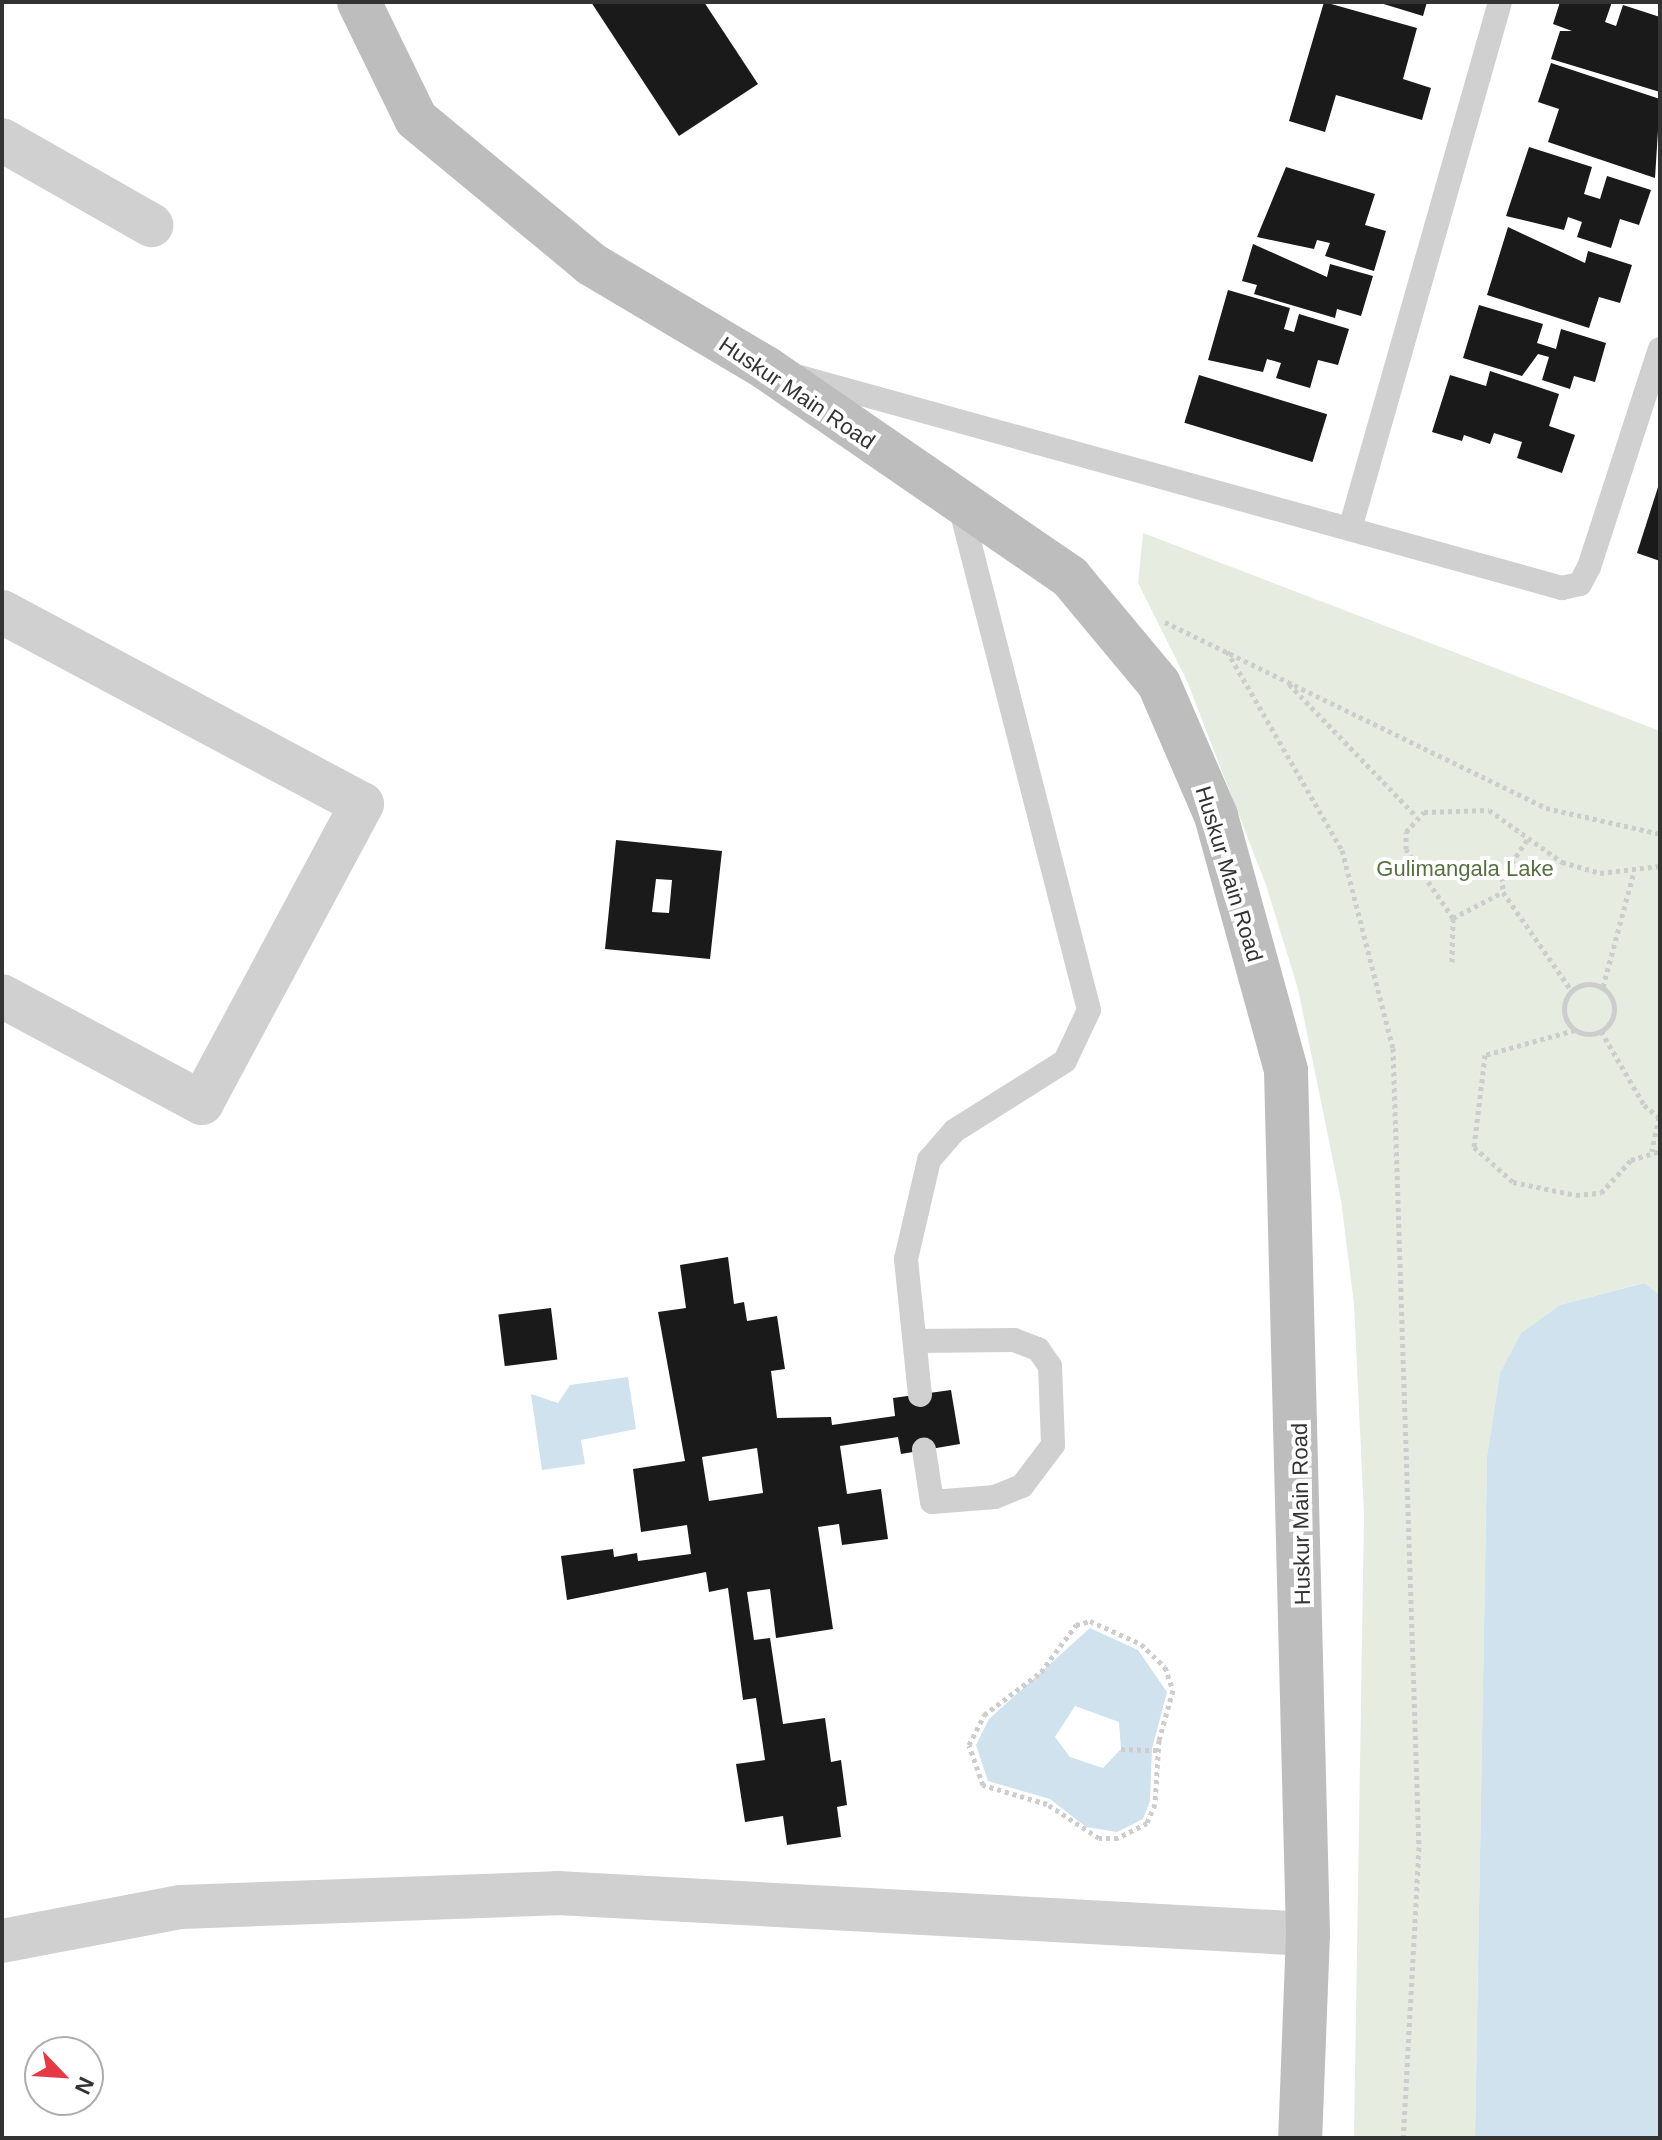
<!DOCTYPE html>
<html>
<head>
<meta charset="utf-8">
<style>
  body { margin:0 }
  #map { position:relative; width:1662px; height:2140px; overflow:hidden; background:#fff; font-family:Helvetica,sans-serif }
  div>[style] { position:absolute }
  [style*='--x'] { left:calc(var(--x)*1px); top:calc(var(--y)*1px); width:calc(var(--w)*1px); rotate:calc(var(--a)*1deg) }
  .green>* { inset:0; background:#e6ecdf }
  .water>* { inset:0; background:#cfe2ee }
  .building>* { inset:0; background:#1a1a1a; transform-origin:0 0 }
  .path>* { height:5px; margin-top:-2.5px; transform-origin:0; background:repeating-linear-gradient(90deg,#cdcdcd 0 4px,transparent 0 8px) }
  .path>.ring { margin:-2.5px; padding:0; box-sizing:content-box; background:none; border:5px solid #cdcdcd; border-radius:50% }
  .lane>* { height:24px; margin:-12px; padding:0 12px; transform-origin:12px; border-radius:12px; background:#d0d0d0 }
  .street>* { height:44px; margin:-22px; padding:0 22px; transform-origin:22px; border-radius:22px; background:#d0d0d0 }
  .secondary>* { height:44px; margin:-22px; padding:0 22px; transform-origin:22px; border-radius:22px; background:#bdbdbd }
  span { translate:-50% -50%; white-space:nowrap; text-align:center; line-height:1.15; -webkit-text-stroke:8px #fff; paint-order:stroke }
  .street-label { font-size:22px; color:#333 }
  .park-label { font-size:22px; color:#56703f }
  .frame { position:absolute; inset:0; border:4px solid #333; pointer-events:none }
  .north { position:absolute; left:24px; top:2036px; width:80px; height:80px; box-sizing:border-box; background:#fff; border:2px solid #adadad; border-radius:50%; rotate:115deg; font-size:22px; font-weight:700; line-height:32px; text-align:center; color:#333 }
  .north::after { content:''; display:block; margin:auto; width:28px; height:36px; background:#e63946; clip-path:polygon(50% 0,100% 100%,50% 72%,0 100%) }
</style>
</head>
<body>
<div id="map">
  <div class="green">
    <div style="clip-path:polygon(1143px 533px,1660px 731px,1660px 1295px,1643px 1283px,1560px 1305px,1521px 1333px,1500px 1373px,1487px 1456px,1475px 2138px,1354px 2138px,1364px 1515px,1354px 1304px,1341px 1200px,1298px 989px,1266px 885px,1187px 681px,1138px 583px)"></div>
  </div>
  <div class="water">
    <div style="clip-path:polygon(1644px 1283px,1660px 1295px,1660px 2138px,1475px 2138px,1487px 1456px,1500px 1373px,1521px 1333px,1560px 1305px)"></div>
    <div style="clip-path:polygon(628px 1377px,636px 1429px,581px 1440px,585px 1464px,542px 1470px,531px 1394px,558px 1403px,570px 1385px)"></div>
    <div style="clip-path:polygon(evenodd,1090px 1628px,1138px 1650px,1167px 1692px,1152px 1749px,1150px 1801px,1143px 1819px,1117px 1832px,1086px 1827px,1050px 1799px,988px 1781px,976px 1745px,989px 1719px,1090px 1628px,1075px 1706px,1119px 1722px,1121px 1749px,1103px 1768px,1070px 1757px,1055px 1737px,1075px 1706px)"></div>
  </div>
  <div class="building">
    <div style="clip-path:polygon(591px 2px,704px 2px,758px 84px,679px 136px)"></div>
    <div style="clip-path:polygon(1324px 2px,1417px 28px,1403px 79px,1431px 88px,1422px 120px,1336px 95px,1325px 132px,1289px 121px)"></div>
    <div style="clip-path:polygon(1377px 2px,1427px 2px,1423px 16px)"></div>
    <div style="clip-path:polygon(1560px 2px,1612px 2px,1605px 22px,1616px 26px,1623px 5px,1660px 17px,1660px 92px,1551px 59px,1560px 31px,1572px 31px,1553px 24px)"></div>
    <div style="clip-path:polygon(1551px 63px,1660px 99px,1655px 178px,1548px 142px,1559px 109px,1538px 102px)"></div>
    <div style="clip-path:polygon(1529px 147px,1592px 167px,1584px 194px,1600px 199px,1607px 176px,1651px 190px,1639px 225px,1620px 219px,1611px 248px,1577px 237px,1582px 222px,1568px 217px,1564px 230px,1506px 216px)"></div>
    <div style="clip-path:polygon(1286px 167px,1375px 194px,1365px 225px,1386px 231px,1374px 271px,1325px 256px,1330px 243px,1317px 240px,1314px 249px,1257px 237px)"></div>
    <div style="clip-path:polygon(1508px 227px,1585px 263px,1588px 251px,1632px 265px,1620px 303px,1599px 297px,1589px 328px,1487px 295px)"></div>
    <div style="clip-path:polygon(1253px 244px,1327px 277px,1330px 264px,1373px 276px,1361px 316px,1337px 309px,1335px 318px,1254px 294px,1257px 285px,1242px 281px)"></div>
    <div style="clip-path:polygon(1228px 290px,1290px 308px,1284px 329px,1294px 332px,1299px 314px,1349px 329px,1338px 365px,1318px 360px,1310px 388px,1276px 378px,1281px 363px,1267px 359px,1263px 372px,1208px 360px)"></div>
    <div style="clip-path:polygon(1479px 305px,1543px 324px,1537px 343px,1556px 349px,1561px 329px,1606px 343px,1595px 382px,1574px 376px,1570px 389px,1542px 380px,1549px 357px,1538px 354px,1522px 376px,1463px 358px)"></div>
    <div style="clip-path:polygon(1490px 371px,1559px 394px,1549px 426px,1575px 435px,1562px 473px,1517px 458px,1522px 442px,1494px 433px,1490px 444px,1464px 435px,1462px 441px,1432px 432px,1450px 375px,1486px 386px)"></div>
    <div style="left:1199px;top:375px;width:134px;height:50px;rotate:17deg"></div>
    <div style="clip-path:polygon(1659px 484px,1660px 484px,1660px 561px,1637px 553px)"></div>
    <div style="clip-path:polygon(evenodd,616px 840px,722px 851px,710px 959px,605px 949px,616px 840px,656px 879px,672px 880px,669px 913px,652px 912px,656px 879px)"></div>
    <div style="clip-path:polygon(evenodd,728px 1257px,734px 1304px,744px 1302px,747px 1321px,777px 1316px,785px 1369px,771px 1371px,777px 1418px,831px 1417px,832px 1425px,895px 1416px,893px 1398px,951px 1390px,960px 1444px,901px 1454px,898px 1437px,840px 1446px,847px 1494px,881px 1489px,888px 1539px,842px 1545px,839px 1524px,818px 1527px,833px 1629px,776px 1638px,770px 1589px,747px 1592px,754px 1640px,770px 1638px,783px 1724px,825px 1718px,831px 1762px,841px 1760px,847px 1805px,837px 1807px,841px 1837px,787px 1845px,783px 1816px,745px 1822px,736px 1764px,765px 1760px,756px 1698px,743px 1700px,728px 1588px,709px 1592px,706px 1572px,567px 1600px,561px 1556px,613px 1549px,614px 1557px,637px 1553px,638px 1561px,691px 1554px,687px 1525px,641px 1532px,633px 1469px,685px 1461px,658px 1312px,686px 1308px,680px 1265px,728px 1257px,757px 1448px,763px 1493px,709px 1501px,702px 1457px,757px 1448px)"></div>
    <div style="left:551px;top:1308px;width:52px;height:53px;rotate:83deg"></div>
  </div>
  <div class="path">
    <div style="--x:1165;--y:622;--w:424;--a:26"></div>
    <div style="--x:1546;--y:808;--w:117;--a:12.8"></div>
    <div style="--x:1227;--y:651;--w:230;--a:60"></div>
    <div style="--x:1342;--y:850;--w:204;--a:75.6"></div>
    <div style="--x:1393;--y:1048;--w:799;--a:88.14"></div>
    <div style="--x:1419;--y:1847;--w:291;--a:93.1"></div>
    <div style="--x:1289;--y:684;--w:183;--a:46.1"></div>
    <div style="--x:1527;--y:840;--w:45;--a:124"></div>
    <div style="--x:1502;--y:877;--w:15;--a:86"></div>
    <div style="--x:1503;--y:892;--w:119;--a:55.2"></div>
    <div style="--x:1453;--y:918;--w:56;--a:-27.5"></div>
    <div style="--x:1452;--y:962;--w:44;--a:-88.7"></div>
    <div style="--x:1453;--y:918;--w:83;--a:-124.3"></div>
    <div style="--x:1406;--y:849;--w:17;--a:-90"></div>
    <div style="--x:1406;--y:832;--w:27;--a:-48"></div>
    <div style="--x:1424;--y:812;--w:65;--a:-1.8"></div>
    <div style="--x:1489;--y:810;--w:90;--a:35.5"></div>
    <div style="--x:1562;--y:862;--w:40;--a:16"></div>
    <div style="--x:1600;--y:873;--w:60;--a:-6.7"></div>
    <div class="ring" style="left:1564px;top:984px;width:45px;height:45px"></div>
    <div style="--x:1603;--y:987;--w:120;--a:-75"></div>
    <div style="--x:1575;--y:1030;--w:93;--a:164.5"></div>
    <div style="--x:1485;--y:1055;--w:93;--a:96.8"></div>
    <div style="--x:1474;--y:1147;--w:52;--a:41.9"></div>
    <div style="--x:1513;--y:1182;--w:64;--a:11.7"></div>
    <div style="--x:1576;--y:1195;--w:25;--a:-5"></div>
    <div style="--x:1601;--y:1193;--w:45;--a:-47.7"></div>
    <div style="--x:1631;--y:1160;--w:30;--a:-17"></div>
    <div style="--x:1601;--y:1031;--w:86;--a:59.8"></div>
    <div style="--x:1644;--y:1105;--w:19;--a:39"></div>
    <div style="--x:1659;--y:1117;--w:35;--a:102"></div>
    <div style="--x:1090;--y:1621;--w:56;--a:24.3"></div>
    <div style="--x:1141;--y:1644;--w:33;--a:44"></div>
    <div style="--x:1165;--y:1667;--w:24;--a:71"></div>
    <div style="--x:1173;--y:1690;--w:52;--a:105.6"></div>
    <div style="--x:1159;--y:1740;--w:64;--a:93.6"></div>
    <div style="--x:1155;--y:1804;--w:21;--a:113"></div>
    <div style="--x:1147;--y:1823;--w:33;--a:153"></div>
    <div style="--x:1118;--y:1838;--w:19;--a:180"></div>
    <div style="--x:1099;--y:1838;--w:62;--a:-146.8"></div>
    <div style="--x:1047;--y:1804;--w:67;--a:-163.5"></div>
    <div style="--x:983;--y:1785;--w:42;--a:-109.3"></div>
    <div style="--x:969;--y:1745;--w:34;--a:-63"></div>
    <div style="--x:984;--y:1715;--w:71;--a:-37"></div>
    <div style="--x:1041;--y:1672;--w:59;--a:-53.3"></div>
    <div style="--x:1076;--y:1625;--w:15;--a:-16"></div>
    <div style="--x:1121;--y:1749;--w:37;--a:2"></div>
  </div>
  <div class="lane">
    <div style="--x:800;--y:377;--w:791;--a:15.48"></div>
    <div style="--x:1562;--y:588;--w:18;--a:-13"></div>
    <div style="--x:1580;--y:584;--w:19;--a:-62"></div>
    <div style="--x:1589;--y:567;--w:229;--a:-72"></div>
    <div style="--x:1350;--y:529;--w:548;--a:-74.11"></div>
    <div style="--x:915;--y:1341;--w:99;--a:-0.6"></div>
    <div style="--x:1014;--y:1340;--w:26;--a:21"></div>
    <div style="--x:1038;--y:1349;--w:21;--a:55"></div>
    <div style="--x:1050;--y:1366;--w:79;--a:87.8"></div>
    <div style="--x:1053;--y:1445;--w:51;--a:127.1"></div>
    <div style="--x:1022;--y:1486;--w:29;--a:158"></div>
    <div style="--x:995;--y:1497;--w:63;--a:175.5"></div>
    <div style="--x:932;--y:1502;--w:53;--a:-98.7"></div>
    <div style="--x:920;--y:1395;--w:137;--a:-95.9"></div>
    <div style="--x:906;--y:1259;--w:102;--a:-76.9"></div>
    <div style="--x:929;--y:1160;--w:38;--a:-49"></div>
    <div style="--x:954;--y:1131;--w:131;--a:-32.2"></div>
    <div style="--x:1065;--y:1061;--w:56;--a:-64.8"></div>
    <div style="--x:1089;--y:1010;--w:520;--a:-104.36"></div>
  </div>
  <div class="street">
    <div style="--x:2;--y:140;--w:172;--a:29.7"></div>
    <div style="--x:2;--y:612;--w:408;--a:28.1"></div>
    <div style="--x:362;--y:804;--w:339;--a:118.2"></div>
    <div style="--x:202;--y:1103;--w:227;--a:-151.9"></div>
    <div style="--x:2;--y:1941;--w:182;--a:-10.8"></div>
    <div style="--x:181;--y:1907;--w:376;--a:-2.1"></div>
    <div style="--x:557;--y:1893;--w:752;--a:3.12"></div>
  </div>
  <div class="secondary">
    <div style="--x:359;--y:2;--w:130;--a:64"></div>
    <div style="--x:416;--y:119;--w:227;--a:39.6"></div>
    <div style="--x:591;--y:264;--w:204;--a:30.7"></div>
    <div style="--x:766;--y:368;--w:369;--a:34.5"></div>
    <div style="--x:1070;--y:577;--w:139;--a:50.2"></div>
    <div style="--x:1159;--y:684;--w:144;--a:66.6"></div>
    <div style="--x:1216;--y:816;--w:264;--a:74.6"></div>
    <div style="--x:1286;--y:1071;--w:863;--a:88.54"></div>
    <div style="--x:1308;--y:1934;--w:204;--a:92.2"></div>
  </div>
  <div class="street-label">
    <span style="left:797px;top:393px;rotate:34deg">Huskur Main Road</span>
    <span style="left:1229px;top:874px;rotate:73deg">Huskur Main Road</span>
    <span style="left:1301px;top:1514px;rotate:-91deg">Huskur Main Road</span>
  </div>
  <div class="park-label">
    <span style="left:1465px;top:869px">Gulimangala Lake</span>
  </div>
  <div class="frame"></div>
  <div class="north">N</div>
</div>
</body>
</html>
